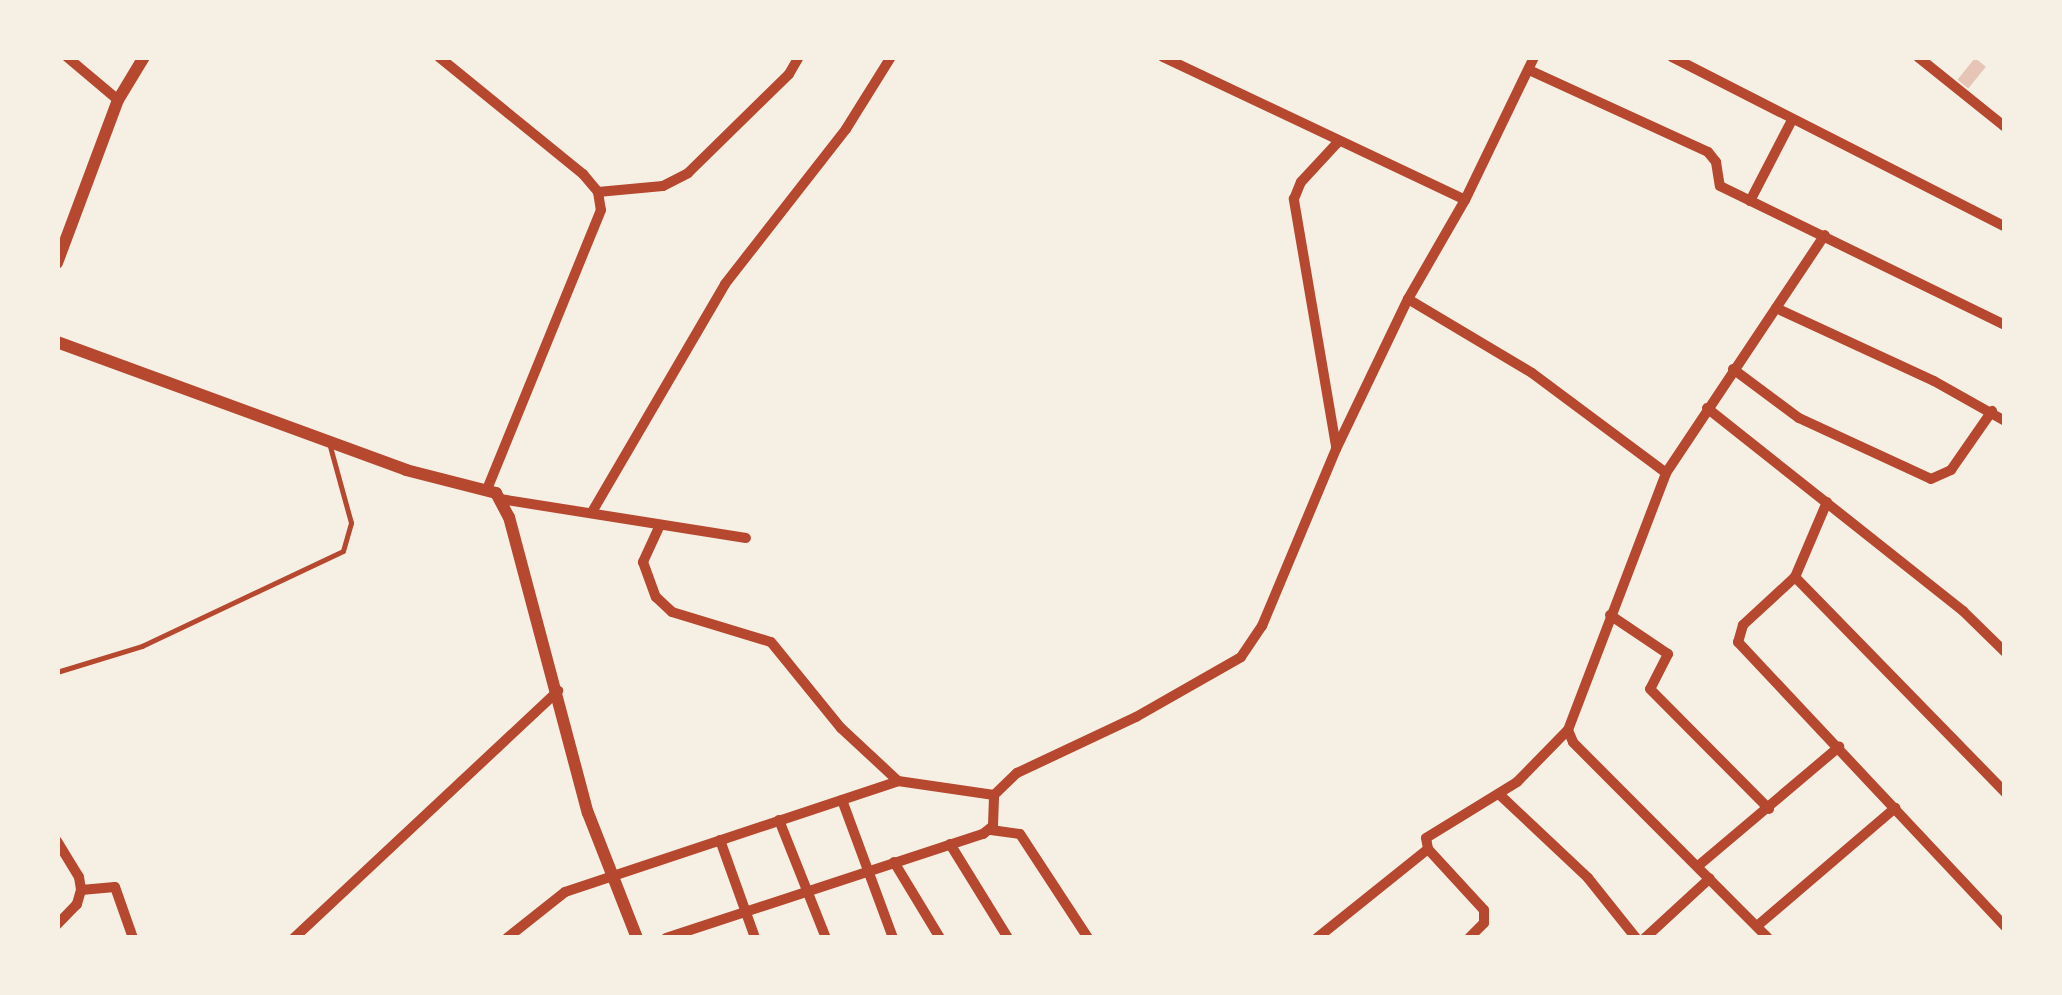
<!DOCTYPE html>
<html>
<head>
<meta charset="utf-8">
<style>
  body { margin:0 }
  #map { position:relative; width:2062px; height:995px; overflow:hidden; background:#f6efe4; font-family:Rubik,sans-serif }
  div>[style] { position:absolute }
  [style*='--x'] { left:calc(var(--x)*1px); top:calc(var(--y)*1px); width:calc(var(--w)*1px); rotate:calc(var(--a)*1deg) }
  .building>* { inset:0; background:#e6c5b7; transform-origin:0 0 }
  .service>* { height:4.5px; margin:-2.25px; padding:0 2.25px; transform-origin:2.25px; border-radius:2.25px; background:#b5482f }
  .minor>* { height:10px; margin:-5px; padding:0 5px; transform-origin:5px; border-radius:5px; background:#b5482f }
  .tertiary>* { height:12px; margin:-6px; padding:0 6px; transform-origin:6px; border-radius:6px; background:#b5482f }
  span { translate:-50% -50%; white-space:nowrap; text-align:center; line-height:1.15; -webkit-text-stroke:12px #f6efe4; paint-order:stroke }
  .frame { position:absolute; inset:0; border:60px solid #f6efe4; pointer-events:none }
</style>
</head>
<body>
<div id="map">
  <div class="building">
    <div style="left:1975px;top:58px;width:14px;height:28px;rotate:39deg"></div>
  </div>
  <div class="service">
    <div style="--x:57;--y:672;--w:89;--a:-17"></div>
    <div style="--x:142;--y:646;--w:222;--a:-25.3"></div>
    <div style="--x:343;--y:551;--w:29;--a:-74"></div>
    <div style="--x:351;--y:523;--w:83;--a:-105.4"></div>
  </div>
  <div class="minor">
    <div style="--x:67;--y:57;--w:67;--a:40.1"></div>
    <div style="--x:439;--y:57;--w:186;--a:39.1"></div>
    <div style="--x:583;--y:174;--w:23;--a:50"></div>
    <div style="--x:598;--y:192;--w:18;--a:81"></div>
    <div style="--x:601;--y:210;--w:301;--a:112.2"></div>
    <div style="--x:1163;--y:57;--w:334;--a:25.3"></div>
    <div style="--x:1672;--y:57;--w:374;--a:27"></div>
    <div style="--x:1918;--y:57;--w:112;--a:38.8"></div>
    <div style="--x:1529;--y:70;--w:197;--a:24.6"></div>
    <div style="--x:1708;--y:152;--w:13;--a:51"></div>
    <div style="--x:1716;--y:162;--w:24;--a:81"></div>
    <div style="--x:1720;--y:186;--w:317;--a:26"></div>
    <div style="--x:598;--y:192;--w:65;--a:-5.3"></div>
    <div style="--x:663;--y:186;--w:28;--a:-27"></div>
    <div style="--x:688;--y:173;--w:141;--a:-44.4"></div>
    <div style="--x:789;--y:74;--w:20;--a:-60"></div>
    <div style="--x:1750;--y:201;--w:91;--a:-62.6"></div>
    <div style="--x:1408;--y:299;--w:144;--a:30.8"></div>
    <div style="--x:1532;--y:373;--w:167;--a:36.7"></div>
    <div style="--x:1776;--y:308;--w:174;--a:24.8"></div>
    <div style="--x:1934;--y:381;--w:81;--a:29.4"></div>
    <div style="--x:1733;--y:369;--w:82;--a:36.6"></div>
    <div style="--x:1799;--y:418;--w:145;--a:24.8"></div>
    <div style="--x:1931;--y:479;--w:22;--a:-24"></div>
    <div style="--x:1951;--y:470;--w:72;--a:-55.2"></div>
    <div style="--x:1707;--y:408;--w:327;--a:38.4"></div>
    <div style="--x:1963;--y:611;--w:59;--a:44.3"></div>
    <div style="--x:1336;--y:446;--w:251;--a:-99.7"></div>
    <div style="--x:1294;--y:199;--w:18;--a:-68"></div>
    <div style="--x:1301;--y:182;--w:54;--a:-47.2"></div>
    <div style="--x:500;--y:499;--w:249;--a:9"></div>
    <div style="--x:1827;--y:502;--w:82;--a:113.1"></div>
    <div style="--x:1795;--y:577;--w:71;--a:137.3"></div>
    <div style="--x:1743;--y:625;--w:18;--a:106"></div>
    <div style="--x:1738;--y:642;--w:390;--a:46.8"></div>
    <div style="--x:592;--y:512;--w:264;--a:-59.7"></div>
    <div style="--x:725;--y:284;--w:197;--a:-52"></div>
    <div style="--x:846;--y:129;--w:85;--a:-58"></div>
    <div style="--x:660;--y:525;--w:41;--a:114.7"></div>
    <div style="--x:643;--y:562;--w:37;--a:70"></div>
    <div style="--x:656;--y:597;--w:22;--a:43"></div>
    <div style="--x:672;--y:612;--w:103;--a:16.9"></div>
    <div style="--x:771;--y:642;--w:111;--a:50.9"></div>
    <div style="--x:841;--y:728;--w:78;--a:42.9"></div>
    <div style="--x:1795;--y:577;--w:301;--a:45.7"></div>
    <div style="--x:1610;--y:615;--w:70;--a:33.9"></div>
    <div style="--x:1668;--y:654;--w:39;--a:117"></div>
    <div style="--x:1650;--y:689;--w:169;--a:45.2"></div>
    <div style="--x:1500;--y:795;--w:121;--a:43.3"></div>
    <div style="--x:1588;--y:878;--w:77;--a:51.3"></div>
    <div style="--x:842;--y:800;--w:147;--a:69.7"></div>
    <div style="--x:779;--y:820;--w:127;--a:68.3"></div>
    <div style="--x:991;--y:830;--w:29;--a:8"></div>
    <div style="--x:1020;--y:834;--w:124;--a:56.8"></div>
    <div style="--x:720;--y:840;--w:104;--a:70.3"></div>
    <div style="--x:57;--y:841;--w:42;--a:58.6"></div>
    <div style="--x:79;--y:877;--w:13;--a:81"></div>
    <div style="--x:81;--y:890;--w:15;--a:106"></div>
    <div style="--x:77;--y:904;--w:29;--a:134"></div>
    <div style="--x:950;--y:844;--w:110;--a:58.3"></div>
    <div style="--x:894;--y:862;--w:89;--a:58.8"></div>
    <div style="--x:1698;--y:866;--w:185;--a:-40.2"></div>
    <div style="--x:81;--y:890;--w:34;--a:-5"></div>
    <div style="--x:115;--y:887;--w:54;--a:70.6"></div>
    <div style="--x:1757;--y:926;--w:182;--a:-40.5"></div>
    <div style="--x:294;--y:938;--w:362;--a:-43.1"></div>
    <div style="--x:507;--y:938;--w:74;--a:-38.4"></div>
    <div style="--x:565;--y:892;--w:351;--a:-18.4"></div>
    <div style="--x:898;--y:781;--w:97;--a:8.3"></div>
    <div style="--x:666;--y:938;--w:334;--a:-18.2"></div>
    <div style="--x:983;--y:834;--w:13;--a:-39"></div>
    <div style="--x:993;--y:826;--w:31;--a:-88"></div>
    <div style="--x:994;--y:795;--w:32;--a:-44"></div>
    <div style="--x:1017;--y:773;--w:132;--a:-25.2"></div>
    <div style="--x:1136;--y:717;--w:121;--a:-29.7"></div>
    <div style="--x:1241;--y:657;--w:37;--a:-56"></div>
    <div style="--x:1262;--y:626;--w:192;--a:-67.3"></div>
    <div style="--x:1336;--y:449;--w:166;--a:-64.4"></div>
    <div style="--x:1408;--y:299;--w:114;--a:-60.1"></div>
    <div style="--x:1465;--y:200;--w:159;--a:-64.2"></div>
    <div style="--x:1317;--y:938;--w:142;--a:-38.7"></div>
    <div style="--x:1469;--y:938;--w:21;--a:-45"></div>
    <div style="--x:1484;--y:923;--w:13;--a:-90"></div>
    <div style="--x:1484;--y:910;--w:83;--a:-132.6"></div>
    <div style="--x:1428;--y:849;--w:11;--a:-100"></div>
    <div style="--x:1426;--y:838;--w:107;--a:-31.6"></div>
    <div style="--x:1517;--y:782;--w:73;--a:-45.6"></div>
    <div style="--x:1645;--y:938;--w:88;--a:-42.7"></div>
    <div style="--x:1768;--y:938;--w:276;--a:-134.9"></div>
    <div style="--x:1573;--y:742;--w:13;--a:-113"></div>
    <div style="--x:1568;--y:730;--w:275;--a:-69.1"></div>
    <div style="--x:1666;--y:473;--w:286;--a:-56.3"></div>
  </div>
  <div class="tertiary">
    <div style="--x:57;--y:263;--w:174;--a:-69.5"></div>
    <div style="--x:118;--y:100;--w:50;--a:-58.8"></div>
    <div style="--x:57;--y:342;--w:372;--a:20.1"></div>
    <div style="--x:406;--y:470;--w:93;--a:14.3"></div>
    <div style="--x:496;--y:493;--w:27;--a:62"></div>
    <div style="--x:509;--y:517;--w:306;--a:75.1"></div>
    <div style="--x:588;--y:813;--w:134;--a:68.6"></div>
  </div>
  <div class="frame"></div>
</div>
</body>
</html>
